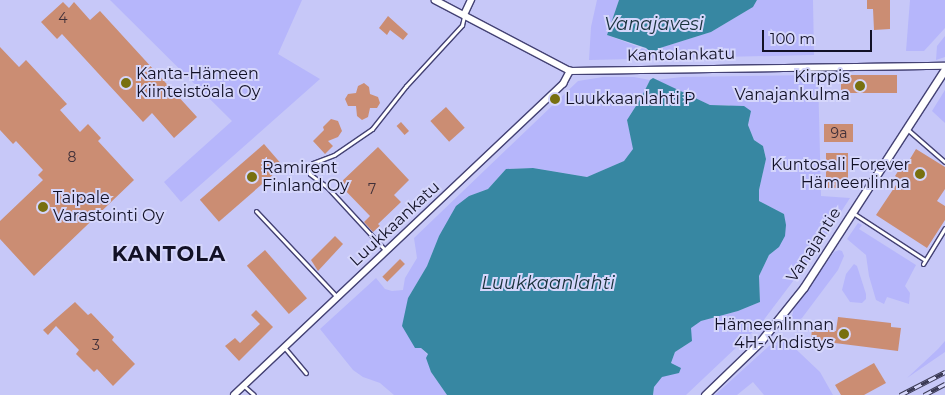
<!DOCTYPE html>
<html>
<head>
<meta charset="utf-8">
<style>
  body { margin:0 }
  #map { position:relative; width:945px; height:395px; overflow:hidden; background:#c7c8f8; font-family:Montserrat,sans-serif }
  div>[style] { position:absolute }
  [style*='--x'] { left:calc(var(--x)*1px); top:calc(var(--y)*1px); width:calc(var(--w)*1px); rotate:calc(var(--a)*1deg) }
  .green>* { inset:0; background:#b6b6fb }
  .water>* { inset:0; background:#3787a2 }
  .building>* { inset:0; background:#cb8d73; transform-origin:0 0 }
  .roads { filter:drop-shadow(1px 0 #444274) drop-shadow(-1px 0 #444274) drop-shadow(0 1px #444274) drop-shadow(0 -1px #444274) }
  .service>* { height:3px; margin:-1.5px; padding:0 1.5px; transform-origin:1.5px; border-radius:1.5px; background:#fff }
  .minor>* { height:5.5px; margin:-2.75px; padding:0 2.75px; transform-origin:2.75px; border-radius:2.75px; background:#fff }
  .tertiary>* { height:7px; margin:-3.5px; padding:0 3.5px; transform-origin:3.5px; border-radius:3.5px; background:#fff }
  .rail>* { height:4.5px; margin-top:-2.25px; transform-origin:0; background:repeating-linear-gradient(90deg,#d5d6fb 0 8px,#3b3a55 0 16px); box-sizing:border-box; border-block:1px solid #3b3a55 }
  .dots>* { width:14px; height:14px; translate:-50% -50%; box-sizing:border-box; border:2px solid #d5d6fb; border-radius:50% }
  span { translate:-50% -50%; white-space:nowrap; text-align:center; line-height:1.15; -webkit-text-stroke:4px #d5d6fb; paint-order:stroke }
  .number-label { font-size:14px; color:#403039 }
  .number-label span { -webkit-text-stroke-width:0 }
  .street-label { font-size:16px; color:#121126 }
  .poi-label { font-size:16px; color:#121126 }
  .left { translate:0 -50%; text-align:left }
  .right { translate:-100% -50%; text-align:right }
  .water-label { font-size:18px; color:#19323b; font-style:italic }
  .district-label { font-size:21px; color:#121126; font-weight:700; letter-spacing:1px }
  .scale { position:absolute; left:762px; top:30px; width:110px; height:22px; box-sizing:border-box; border:2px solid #121126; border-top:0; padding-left:6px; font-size:15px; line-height:18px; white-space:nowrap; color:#121126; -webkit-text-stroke:4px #d5d6fb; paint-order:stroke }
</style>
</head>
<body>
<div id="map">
  <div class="green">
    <div style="clip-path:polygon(110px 0,302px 0,278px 54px,320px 79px,181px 202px,164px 182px,232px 121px)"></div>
    <div style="clip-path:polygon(597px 0,619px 0,607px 35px,657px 54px,660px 48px,711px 32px,753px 7px,757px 0,813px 0,814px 55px,589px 60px,591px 27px)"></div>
    <div style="clip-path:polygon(910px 0,945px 0,945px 28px,924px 51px,906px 51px)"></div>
    <div style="clip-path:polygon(945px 36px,945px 57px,936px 60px,937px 46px)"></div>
    <div style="clip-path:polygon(818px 75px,821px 196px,850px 198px,815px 252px,760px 325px,686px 395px,653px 395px,654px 387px,671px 363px,675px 352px,692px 341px,690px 328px,701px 321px,738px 311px,760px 302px,759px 276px,769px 255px,779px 247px,784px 214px,759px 201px,759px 190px,766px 158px,763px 146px,754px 140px,748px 125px,750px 117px,729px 105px,710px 105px,656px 80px,682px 77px)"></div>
    <div style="clip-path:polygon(603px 77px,634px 77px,650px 80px,641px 98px,627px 120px,634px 149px,624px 161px,587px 177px,533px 168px,506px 169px,488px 189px,469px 196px,439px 236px,427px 266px,408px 298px,421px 348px,428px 355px,431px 372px,447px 395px,394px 395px,380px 383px,363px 377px,353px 370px,320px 329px,376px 278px,385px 289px,392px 291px,403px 290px,405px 278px,417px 258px,414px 238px,578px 81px)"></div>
    <div style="clip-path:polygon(945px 90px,945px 123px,932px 111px)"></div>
    <div style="clip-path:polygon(858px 223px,862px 225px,859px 229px,916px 265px,905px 286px,910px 293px,909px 304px,887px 297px,884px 304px,876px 300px,869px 276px,866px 255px,847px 239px)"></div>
    <div style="clip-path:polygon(839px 250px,842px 251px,844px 256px,838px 270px,802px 318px,797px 321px,791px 320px,794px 308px,834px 252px)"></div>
    <div style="clip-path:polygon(854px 264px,857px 266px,866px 294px,866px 299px,862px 303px,850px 302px,842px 290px,846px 274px)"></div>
    <div style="clip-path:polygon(781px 335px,820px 372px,833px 395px,764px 395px,753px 382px,737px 395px,715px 395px)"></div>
    <div style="clip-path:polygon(945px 341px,945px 352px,907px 378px,938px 349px)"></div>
  </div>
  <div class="water">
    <div style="clip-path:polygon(619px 0,757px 0,753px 7px,711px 32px,660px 48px,657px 54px,653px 54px,646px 48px,607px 35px)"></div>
    <div style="clip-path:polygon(653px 78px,710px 105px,744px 106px,751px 111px,748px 125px,754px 140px,763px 146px,766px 159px,759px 190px,759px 201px,784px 214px,786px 225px,785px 236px,779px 247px,769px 255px,759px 276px,760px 302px,738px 311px,701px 321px,691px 328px,692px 341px,675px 352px,671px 363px,681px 368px,679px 373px,662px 377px,654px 387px,653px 395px,447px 395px,431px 372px,426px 358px,428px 354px,421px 348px,415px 348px,402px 326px,408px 298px,427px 266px,439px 236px,456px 206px,469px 196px,488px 189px,506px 169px,533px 168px,587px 177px,624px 161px,633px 149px,627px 120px,641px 98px,650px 80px)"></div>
  </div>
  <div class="building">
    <div style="clip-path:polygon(867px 0,890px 0,890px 29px,874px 30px,873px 9px,867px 9px)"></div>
    <div style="clip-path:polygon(63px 2px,69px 8px,74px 2px,90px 20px,100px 11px,197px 117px,174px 138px,152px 113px,143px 122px,62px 34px,57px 39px,41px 22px)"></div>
    <div style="clip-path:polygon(388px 16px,408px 34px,403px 40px,390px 30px,387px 35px,379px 28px)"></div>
    <div style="clip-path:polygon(0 47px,19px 67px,26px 60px,67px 104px,60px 110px,80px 132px,88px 124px,101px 138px,98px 141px,134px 180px,34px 276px,0 239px,0 221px,43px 180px,38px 175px,43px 170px,16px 141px,13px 144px,0 130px)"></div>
    <div style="left:897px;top:75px;width:18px;height:56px;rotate:90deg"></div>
    <div style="clip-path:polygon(364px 83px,369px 87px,370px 94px,378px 97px,380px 103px,377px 108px,370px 108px,368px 117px,362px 120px,357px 116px,356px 106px,348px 106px,345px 99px,348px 94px,356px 93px,358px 86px)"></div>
    <div style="left:446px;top:107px;width:28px;height:21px;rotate:48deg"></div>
    <div style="clip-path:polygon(331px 119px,338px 121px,342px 131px,338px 137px,328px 141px,333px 146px,325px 154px,313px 141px,324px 130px,323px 127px)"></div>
    <div style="left:401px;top:122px;width:12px;height:6px;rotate:48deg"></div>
    <div style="left:824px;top:124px;width:29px;height:18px"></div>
    <div style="left:264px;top:144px;width:29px;height:85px;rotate:49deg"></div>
    <div style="clip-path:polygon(378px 147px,409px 180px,394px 195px,401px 202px,378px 224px,380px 226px,373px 232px,364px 222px,370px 216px,339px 184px)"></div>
    <div style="clip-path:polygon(916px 149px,945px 167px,945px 189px,937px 201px,945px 206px,945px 220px,927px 248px,876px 215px,900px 179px,895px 176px,904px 162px,907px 164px)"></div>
    <div style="left:848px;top:153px;width:35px;height:22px;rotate:90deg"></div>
    <div style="clip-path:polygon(335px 236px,343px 244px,318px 271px,311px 260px)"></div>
    <div style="left:265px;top:250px;width:64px;height:24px;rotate:49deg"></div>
    <div style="left:400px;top:259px;width:7px;height:25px;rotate:45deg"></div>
    <div style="clip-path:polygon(75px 302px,88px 315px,91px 313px,114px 337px,112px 340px,135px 364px,113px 386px,97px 369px,94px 372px,76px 354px,79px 350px,56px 326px,48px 335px,43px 330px)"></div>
    <div style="clip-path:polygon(256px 310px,273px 327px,239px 361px,225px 346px,235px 338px,240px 343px,260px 324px,251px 315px)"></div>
    <div style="clip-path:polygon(838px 317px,891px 323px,891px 327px,901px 328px,898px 351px,811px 340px,812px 328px,836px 331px)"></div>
    <div style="clip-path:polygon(874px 363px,886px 383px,864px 395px,841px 395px,835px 385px)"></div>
  </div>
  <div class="roads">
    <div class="service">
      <div style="--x:907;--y:129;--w:50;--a:41"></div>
      <div style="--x:256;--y:211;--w:118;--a:46.7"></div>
      <div style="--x:853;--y:213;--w:86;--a:33.1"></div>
      <div style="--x:386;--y:251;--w:87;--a:-132.7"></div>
      <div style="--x:327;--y:187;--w:21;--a:-143"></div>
      <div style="--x:310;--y:174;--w:4;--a:-104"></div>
      <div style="--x:309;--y:170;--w:8;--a:-60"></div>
      <div style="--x:313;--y:163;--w:22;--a:-21"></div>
      <div style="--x:334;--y:155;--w:46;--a:-34.4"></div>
      <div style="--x:372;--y:129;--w:55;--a:-51.7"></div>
      <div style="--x:406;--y:86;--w:83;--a:-47.4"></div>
      <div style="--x:462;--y:25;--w:9;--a:-77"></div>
      <div style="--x:923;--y:264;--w:42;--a:-58.6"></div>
      <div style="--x:284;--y:347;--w:34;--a:50"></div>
      <div style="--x:244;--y:386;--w:13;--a:42"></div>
    </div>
    <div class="minor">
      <div style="--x:435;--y:0;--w:153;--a:27.7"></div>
      <div style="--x:570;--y:71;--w:375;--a:-0.8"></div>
      <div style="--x:464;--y:15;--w:17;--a:-65"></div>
      <div style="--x:234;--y:395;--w:453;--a:-43.4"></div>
      <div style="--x:563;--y:84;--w:15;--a:-62"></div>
    </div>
    <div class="tertiary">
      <div style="--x:705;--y:395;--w:76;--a:-43.9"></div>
      <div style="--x:760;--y:342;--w:70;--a:-51.3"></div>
      <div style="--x:804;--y:287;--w:260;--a:-57.1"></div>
    </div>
  </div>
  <div class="rail">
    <div style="--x:900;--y:395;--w:51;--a:-27.1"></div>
    <div style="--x:924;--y:395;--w:24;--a:-28"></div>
  </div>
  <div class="dots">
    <div style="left:126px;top:83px;background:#787010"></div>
    <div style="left:860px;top:86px;background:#787010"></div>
    <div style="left:555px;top:99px;background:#787010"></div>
    <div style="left:920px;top:174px;background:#787010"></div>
    <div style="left:252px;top:177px;background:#787010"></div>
    <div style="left:43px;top:207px;background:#787010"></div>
    <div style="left:844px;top:334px;background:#787010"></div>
  </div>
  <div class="number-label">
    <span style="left:63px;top:18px">4</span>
    <span style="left:839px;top:133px">9a</span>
    <span style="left:72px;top:157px">8</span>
    <span style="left:372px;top:189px">7</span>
    <span style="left:96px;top:345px">3</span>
  </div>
  <div class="street-label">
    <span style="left:681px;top:55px;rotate:-1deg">Kantolankatu</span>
    <span style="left:395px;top:224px;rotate:-43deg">Luukkaankatu</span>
    <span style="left:814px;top:245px;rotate:-57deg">Vanajantie</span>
  </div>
  <div class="poi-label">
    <span class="left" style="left:136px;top:83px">Kanta-Hämeen<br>Kiinteistöala Oy</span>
    <span class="right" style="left:850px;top:86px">Kirppis<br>Vanajankulma</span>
    <span class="left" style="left:565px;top:99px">Luukkaanlahti P</span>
    <span class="right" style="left:910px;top:174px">Kuntosali Forever<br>Hämeenlinna</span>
    <span class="left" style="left:262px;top:177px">Ramirent<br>Finland Oy</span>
    <span class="left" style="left:53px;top:207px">Taipale<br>Varastointi Oy</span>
    <span class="right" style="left:834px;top:334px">Hämeenlinnan<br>4H- Yhdistys</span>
  </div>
  <div class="water-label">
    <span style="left:654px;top:24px">Vanajavesi</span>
    <span style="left:548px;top:283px">Luukkaanlahti</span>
  </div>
  <div class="district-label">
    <span style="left:169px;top:254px">KANTOLA</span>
  </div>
  <div class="scale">100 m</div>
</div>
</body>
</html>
